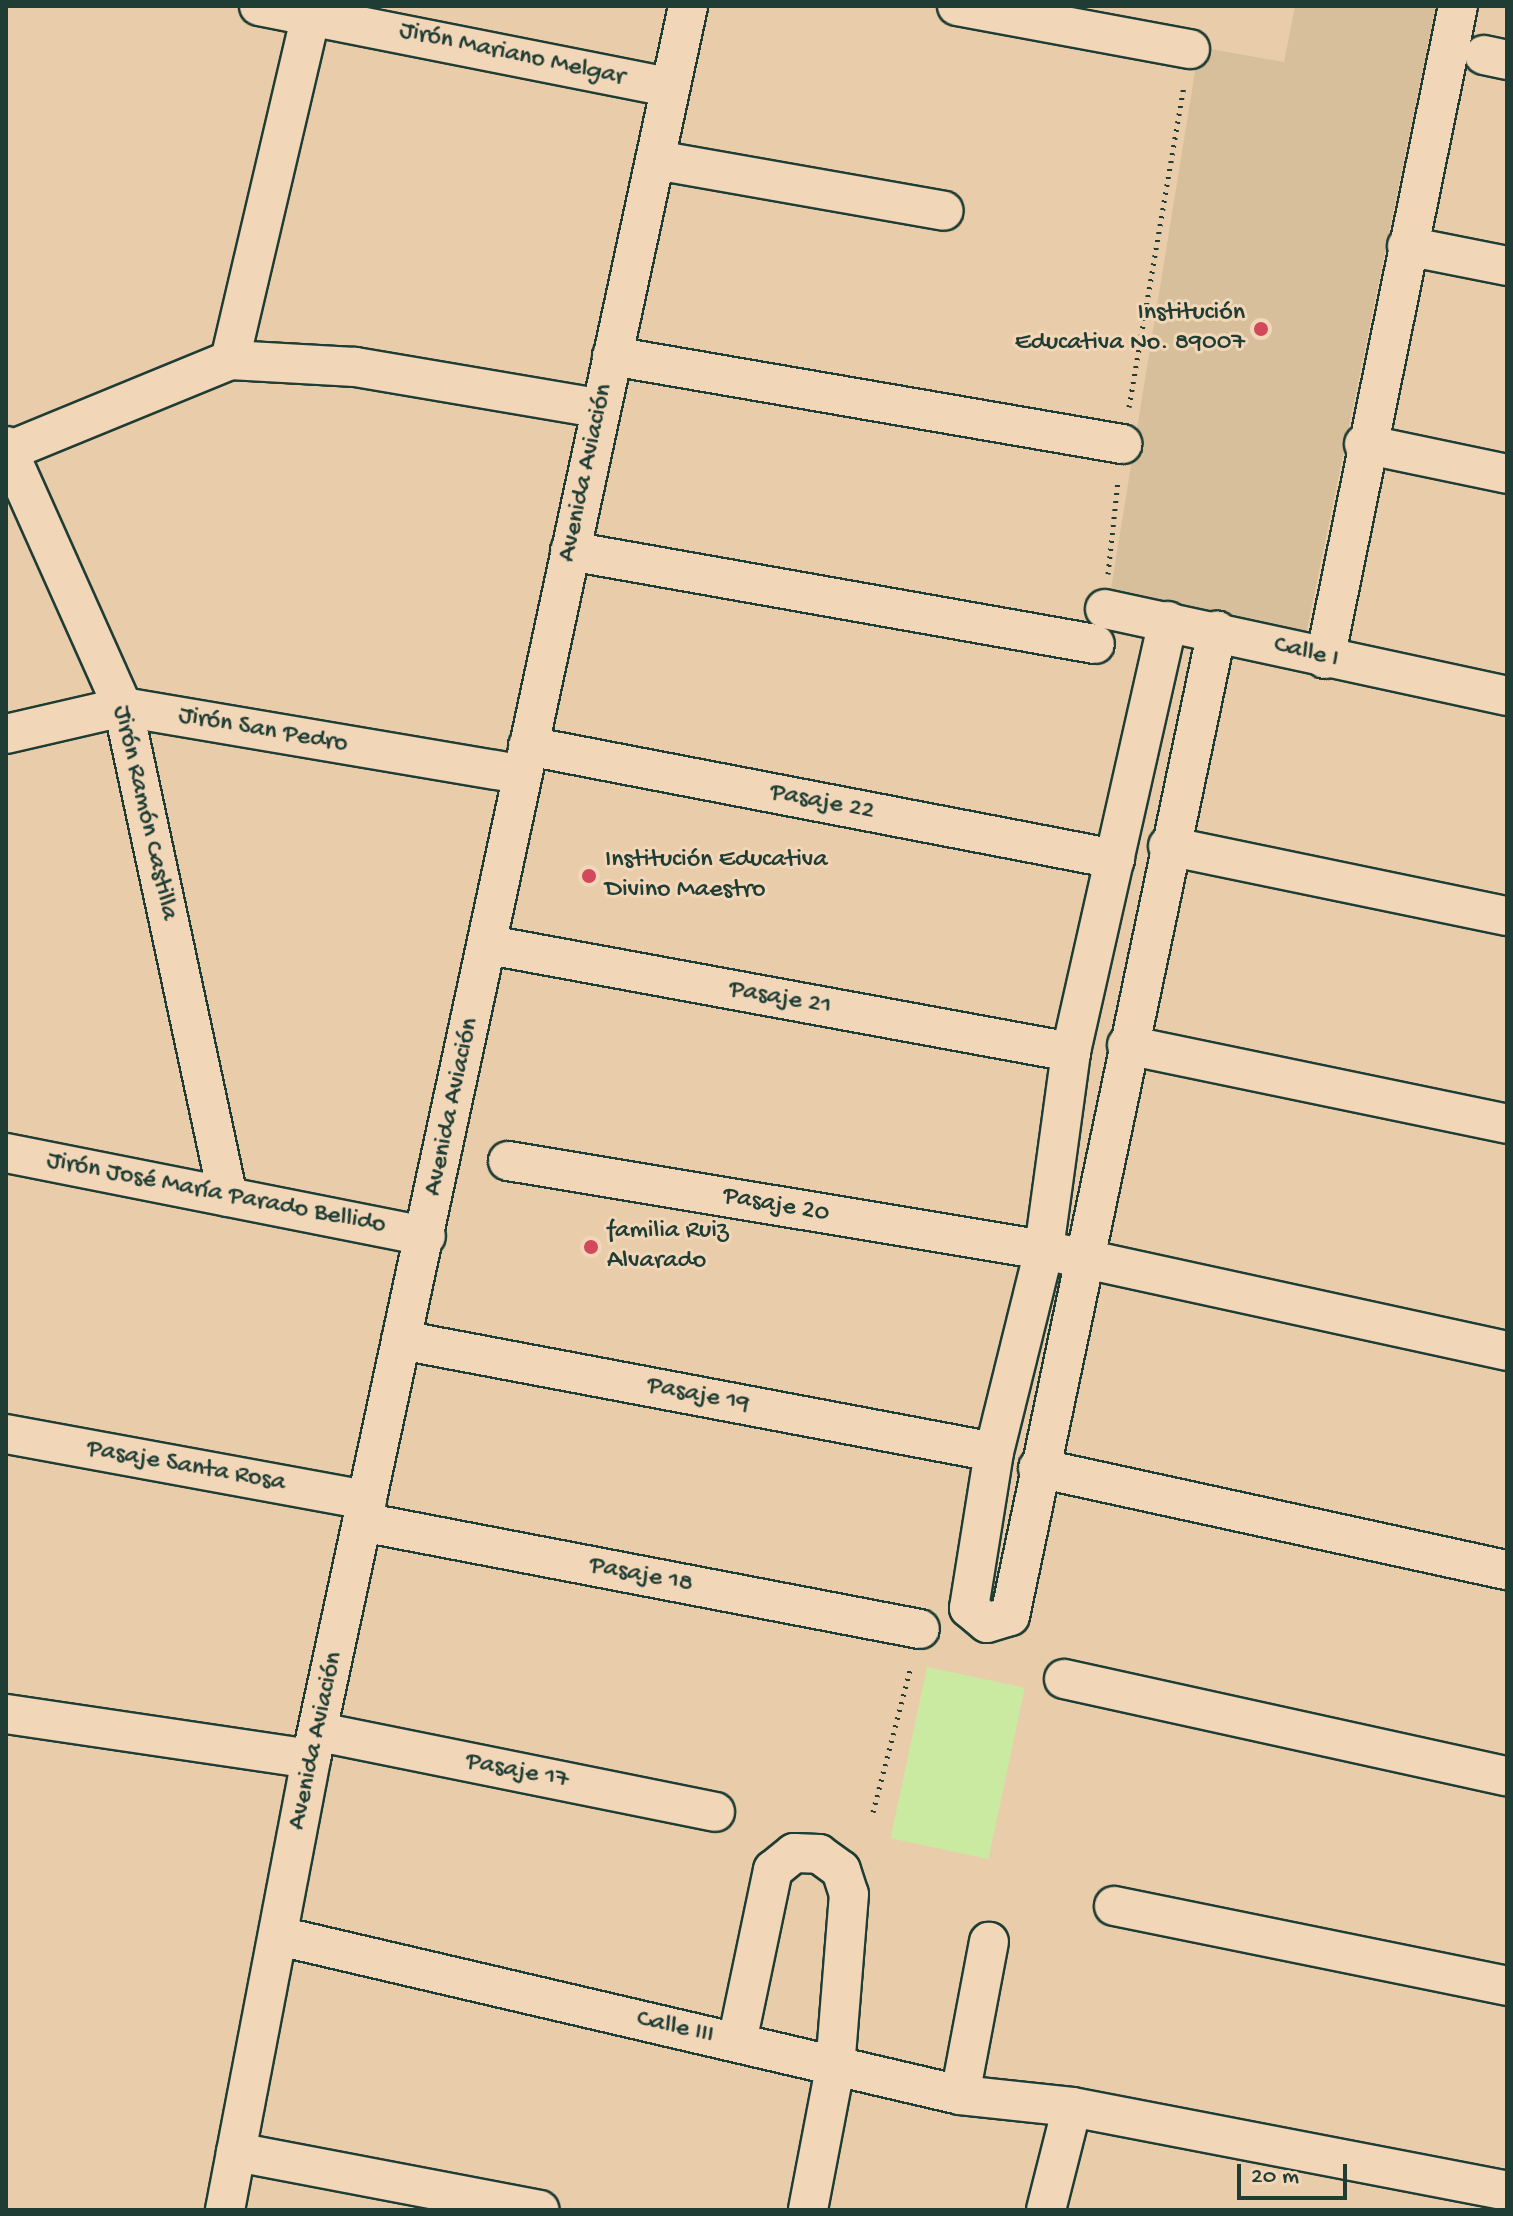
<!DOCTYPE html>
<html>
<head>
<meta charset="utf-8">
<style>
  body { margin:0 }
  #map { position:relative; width:1513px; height:2216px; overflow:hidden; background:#e9cdaa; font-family:"Gochi Hand",sans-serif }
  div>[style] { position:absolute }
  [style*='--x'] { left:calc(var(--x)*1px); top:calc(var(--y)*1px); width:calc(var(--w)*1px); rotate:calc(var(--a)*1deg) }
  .built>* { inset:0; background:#d8bf9b }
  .green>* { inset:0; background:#cae9a1; transform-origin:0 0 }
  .path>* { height:5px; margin-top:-2.5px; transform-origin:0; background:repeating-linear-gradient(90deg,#1f3d34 0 2px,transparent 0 8px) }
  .roads { filter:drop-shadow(2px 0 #1f3d34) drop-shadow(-2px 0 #1f3d34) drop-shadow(0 2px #1f3d34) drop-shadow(0 -2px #1f3d34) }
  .minor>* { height:38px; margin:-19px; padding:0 19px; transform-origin:19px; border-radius:19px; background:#f1d6b8 }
  .dots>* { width:22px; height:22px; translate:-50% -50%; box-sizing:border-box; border:4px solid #f1d6b8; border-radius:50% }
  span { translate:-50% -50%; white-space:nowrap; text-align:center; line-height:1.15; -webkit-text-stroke:6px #f1d6b8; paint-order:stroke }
  .street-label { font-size:26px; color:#1f3d34 }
  .poi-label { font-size:26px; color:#1f3d34 }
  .right { translate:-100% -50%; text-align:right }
  .left { translate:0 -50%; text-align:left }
  .frame { position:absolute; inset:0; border:8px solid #1f3d34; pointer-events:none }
  .scale { position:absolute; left:1237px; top:2164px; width:110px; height:36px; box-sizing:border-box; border:4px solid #1f3d34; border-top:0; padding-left:10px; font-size:24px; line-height:28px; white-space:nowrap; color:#1f3d34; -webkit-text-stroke:6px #f1d6b8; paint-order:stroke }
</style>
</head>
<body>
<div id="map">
  <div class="built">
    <div style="clip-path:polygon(1295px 6px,1436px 6px,1305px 639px,1110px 595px,1199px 47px,1284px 62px)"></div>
  </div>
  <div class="green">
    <div style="left:927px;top:1667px;width:100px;height:175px;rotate:12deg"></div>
  </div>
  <div class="path">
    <div style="--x:1129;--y:407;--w:326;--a:-80.3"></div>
    <div style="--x:1108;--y:574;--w:95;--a:-83.9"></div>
    <div style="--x:873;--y:1812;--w:151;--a:-75.4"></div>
  </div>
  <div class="roads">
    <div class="minor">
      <div style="--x:259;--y:6;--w:418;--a:11.2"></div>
      <div style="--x:957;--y:6;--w:237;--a:10.5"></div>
      <div style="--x:1484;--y:55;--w:24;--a:12"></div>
      <div style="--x:656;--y:160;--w:292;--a:10"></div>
      <div style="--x:1407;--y:246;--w:102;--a:11.3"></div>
      <div style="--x:612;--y:356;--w:518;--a:9.79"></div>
      <div style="--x:230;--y:360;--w:364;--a:-76.8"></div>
      <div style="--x:1364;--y:444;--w:146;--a:11.8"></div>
      <div style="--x:6;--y:446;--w:286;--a:65.9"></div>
      <div style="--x:123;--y:707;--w:501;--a:77.91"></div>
      <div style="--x:6;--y:452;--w:242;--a:-22.3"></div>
      <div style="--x:230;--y:360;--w:125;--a:3.2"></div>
      <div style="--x:355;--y:367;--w:246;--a:9.6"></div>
      <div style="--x:570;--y:551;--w:533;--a:10.05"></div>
      <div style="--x:1105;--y:609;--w:411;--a:12.2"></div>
      <div style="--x:1168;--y:621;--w:442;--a:102.7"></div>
      <div style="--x:1071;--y:1052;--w:200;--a:97.8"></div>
      <div style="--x:1044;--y:1250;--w:208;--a:103.9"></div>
      <div style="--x:994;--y:1452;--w:158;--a:99.1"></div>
      <div style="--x:969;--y:1608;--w:23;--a:40"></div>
      <div style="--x:987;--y:1623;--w:24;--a:-17"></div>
      <div style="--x:1010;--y:1616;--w:1007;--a:-78.14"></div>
      <div style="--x:1325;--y:659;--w:666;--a:-78.49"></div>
      <div style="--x:6;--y:734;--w:120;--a:-13"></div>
      <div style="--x:123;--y:707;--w:404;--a:9.6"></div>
      <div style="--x:528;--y:746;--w:598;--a:10.9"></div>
      <div style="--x:1168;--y:846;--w:346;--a:11.7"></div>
      <div style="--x:489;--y:945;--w:592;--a:10.42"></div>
      <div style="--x:1127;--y:1045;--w:388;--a:11.7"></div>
      <div style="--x:6;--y:1153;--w:428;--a:11.2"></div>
      <div style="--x:508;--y:1161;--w:543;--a:9.43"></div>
      <div style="--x:1044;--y:1250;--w:474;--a:12.3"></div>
      <div style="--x:401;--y:1340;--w:603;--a:10.7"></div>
      <div style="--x:6;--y:1434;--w:367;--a:10.4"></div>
      <div style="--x:1038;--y:1468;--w:480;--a:12.3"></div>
      <div style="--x:362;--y:1522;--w:568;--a:10.86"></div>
      <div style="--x:1064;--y:1679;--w:453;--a:12.4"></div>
      <div style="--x:6;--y:1714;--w:308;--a:8.4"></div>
      <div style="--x:319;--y:1732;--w:404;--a:11.4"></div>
      <div style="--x:1114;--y:1906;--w:401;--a:11.5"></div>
      <div style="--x:279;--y:1936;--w:699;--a:13.14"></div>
      <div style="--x:960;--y:2095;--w:113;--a:6.1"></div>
      <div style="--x:1072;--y:2107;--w:443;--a:10.9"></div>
      <div style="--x:737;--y:2042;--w:176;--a:-78.2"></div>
      <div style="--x:773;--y:1870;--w:27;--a:-39"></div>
      <div style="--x:794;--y:1853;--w:25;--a:2"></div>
      <div style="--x:819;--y:1854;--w:27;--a:36"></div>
      <div style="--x:841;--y:1870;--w:25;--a:72"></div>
      <div style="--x:849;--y:1894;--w:175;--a:94.6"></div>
      <div style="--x:835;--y:2068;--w:145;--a:100.8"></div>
      <div style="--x:960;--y:2095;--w:156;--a:-79.3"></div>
      <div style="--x:236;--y:2152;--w:309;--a:10.8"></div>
      <div style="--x:225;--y:2210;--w:459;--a:-79.2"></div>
      <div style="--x:311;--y:1759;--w:1793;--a:-77.86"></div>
      <div style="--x:1046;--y:2210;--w:106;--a:-75.8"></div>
    </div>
  </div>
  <div class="dots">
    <div style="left:1261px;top:329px;background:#d1495b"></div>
    <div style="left:589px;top:876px;background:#d1495b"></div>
    <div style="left:591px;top:1247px;background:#d1495b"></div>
  </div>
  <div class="street-label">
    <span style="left:512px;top:55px;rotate:12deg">Jirón Mariano Melgar</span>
    <span style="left:587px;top:473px;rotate:-78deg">Avenida Aviación</span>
    <span style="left:1306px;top:653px;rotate:14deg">Calle I</span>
    <span style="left:263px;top:731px;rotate:10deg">Jirón San Pedro</span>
    <span style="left:822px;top:803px;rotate:11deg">Pasaje 22</span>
    <span style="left:144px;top:813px;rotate:77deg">Jirón Ramón Castilla</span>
    <span style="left:780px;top:999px;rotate:10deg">Pasaje 21</span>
    <span style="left:453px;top:1107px;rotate:-78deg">Avenida Aviación</span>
    <span style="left:216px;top:1194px;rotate:11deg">Jirón José María Parado Bellido</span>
    <span style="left:776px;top:1206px;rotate:10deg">Pasaje 20</span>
    <span style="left:698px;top:1396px;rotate:11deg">Pasaje 19</span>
    <span style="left:186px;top:1467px;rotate:10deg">Pasaje Santa Rosa</span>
    <span style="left:641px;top:1576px;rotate:11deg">Pasaje 18</span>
    <span style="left:317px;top:1741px;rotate:-78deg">Avenida Aviación</span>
    <span style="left:517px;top:1772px;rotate:11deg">Pasaje 17</span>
    <span style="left:675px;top:2028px;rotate:13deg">Calle III</span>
  </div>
  <div class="poi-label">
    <span class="right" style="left:1245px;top:329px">Institución<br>Educativa No. 89007</span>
    <span class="left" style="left:605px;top:876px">Institución Educativa<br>Divino Maestro</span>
    <span class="left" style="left:607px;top:1247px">familia Ruiz<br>Alvarado</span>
  </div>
  <div class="frame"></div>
  <div class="scale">20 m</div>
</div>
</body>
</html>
